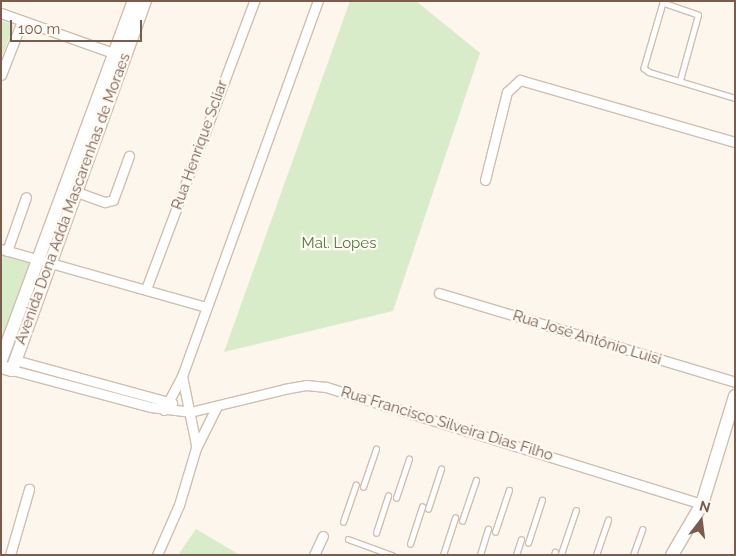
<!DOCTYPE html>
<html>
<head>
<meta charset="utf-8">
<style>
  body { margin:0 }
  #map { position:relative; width:736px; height:556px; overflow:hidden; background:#fdf6ec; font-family:Raleway,sans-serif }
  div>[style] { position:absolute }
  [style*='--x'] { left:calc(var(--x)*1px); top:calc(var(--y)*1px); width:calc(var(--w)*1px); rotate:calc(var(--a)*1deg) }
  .green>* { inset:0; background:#d8ecc9 }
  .roads { filter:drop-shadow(1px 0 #d1beb0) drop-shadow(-1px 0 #d1beb0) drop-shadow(0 1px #d1beb0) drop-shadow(0 -1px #d1beb0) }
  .lane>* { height:4.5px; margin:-2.25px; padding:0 2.25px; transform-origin:2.25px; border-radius:2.25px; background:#fff }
  .street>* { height:9px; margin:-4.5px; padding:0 4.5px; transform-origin:4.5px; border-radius:4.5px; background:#fff }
  .secondary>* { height:12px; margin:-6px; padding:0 6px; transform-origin:6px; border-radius:6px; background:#fff }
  span { translate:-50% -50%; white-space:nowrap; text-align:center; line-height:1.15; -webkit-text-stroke:4.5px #fffaf3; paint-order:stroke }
  .street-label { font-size:15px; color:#7a5c4d }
  .park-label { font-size:15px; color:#537a41 }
  .frame { position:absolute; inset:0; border:2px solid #7a5c4d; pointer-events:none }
  .north { position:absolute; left:676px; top:496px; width:50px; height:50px; -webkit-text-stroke:4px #fffaf3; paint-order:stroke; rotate:15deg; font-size:14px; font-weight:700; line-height:20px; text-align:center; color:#7a5c4d }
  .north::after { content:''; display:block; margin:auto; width:18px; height:22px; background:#7a5c4d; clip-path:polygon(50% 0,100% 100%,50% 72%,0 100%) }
  .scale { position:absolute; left:10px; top:20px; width:132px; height:22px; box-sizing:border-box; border:2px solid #7a5c4d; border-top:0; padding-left:6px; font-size:15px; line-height:18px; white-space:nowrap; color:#7a5c4d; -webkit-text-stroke:4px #fffaf3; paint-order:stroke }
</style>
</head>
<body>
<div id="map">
  <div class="green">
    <div style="clip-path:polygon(350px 1px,416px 1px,480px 53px,393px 311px,224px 352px)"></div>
    <div style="clip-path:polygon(1px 20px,14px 25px,1px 59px)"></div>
    <div style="clip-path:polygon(1px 252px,31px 260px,2px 342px,1px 341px)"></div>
    <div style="clip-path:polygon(196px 529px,240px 555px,178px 555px)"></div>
  </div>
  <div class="roads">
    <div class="lane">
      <div style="--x:680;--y:80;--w:67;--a:-74.5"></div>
      <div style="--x:698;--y:15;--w:37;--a:-161"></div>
      <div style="--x:663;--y:3;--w:68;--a:106.3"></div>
      <div style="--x:644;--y:68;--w:6;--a:39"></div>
      <div style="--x:649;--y:72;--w:90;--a:16.8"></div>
      <div style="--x:363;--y:487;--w:40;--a:-71.1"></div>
      <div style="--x:396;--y:498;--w:41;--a:-71.6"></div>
      <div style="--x:428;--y:509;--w:42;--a:-72"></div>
      <div style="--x:462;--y:521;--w:43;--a:-71.1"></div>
      <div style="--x:343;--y:522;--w:39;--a:-71"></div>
      <div style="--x:495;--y:532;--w:44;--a:-71.6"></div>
      <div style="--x:376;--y:533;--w:39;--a:-72"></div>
      <div style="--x:348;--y:539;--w:47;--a:20"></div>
      <div style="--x:528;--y:543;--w:45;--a:-72"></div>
      <div style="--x:410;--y:544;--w:39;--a:-72"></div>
      <div style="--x:561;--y:554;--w:46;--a:-71.2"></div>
      <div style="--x:443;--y:555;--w:39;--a:-72"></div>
      <div style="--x:480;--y:555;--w:27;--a:-73"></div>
      <div style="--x:516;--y:555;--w:16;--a:-72"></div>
      <div style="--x:554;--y:555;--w:3;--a:-72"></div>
      <div style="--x:596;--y:555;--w:37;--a:-71"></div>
      <div style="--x:633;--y:555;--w:27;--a:-70"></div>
    </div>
    <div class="street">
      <div style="--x:1;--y:13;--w:125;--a:19.6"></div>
      <div style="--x:1;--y:75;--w:58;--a:-68.7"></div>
      <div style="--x:485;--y:180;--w:91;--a:-76"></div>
      <div style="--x:507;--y:92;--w:18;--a:-43"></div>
      <div style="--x:520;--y:80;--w:224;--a:16.1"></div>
      <div style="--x:74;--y:191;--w:33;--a:20"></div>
      <div style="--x:105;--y:202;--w:8;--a:-14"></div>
      <div style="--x:113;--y:200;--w:47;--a:-70"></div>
      <div style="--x:1;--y:249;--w:213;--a:15.8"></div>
      <div style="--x:7;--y:251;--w:57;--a:-70.6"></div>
      <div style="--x:146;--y:289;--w:308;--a:-69.4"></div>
      <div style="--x:439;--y:293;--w:309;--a:16.7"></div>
      <div style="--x:15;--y:360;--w:163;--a:15.3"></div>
      <div style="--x:12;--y:370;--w:144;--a:14.9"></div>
      <div style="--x:151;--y:407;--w:39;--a:7"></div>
      <div style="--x:190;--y:412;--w:97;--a:-13.7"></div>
      <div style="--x:284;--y:389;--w:22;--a:-10"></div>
      <div style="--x:306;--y:385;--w:20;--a:6"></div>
      <div style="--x:326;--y:387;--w:394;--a:17.3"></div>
      <div style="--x:182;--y:376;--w:70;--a:78.5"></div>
      <div style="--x:164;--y:410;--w:38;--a:-62"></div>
      <div style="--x:182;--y:376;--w:399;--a:-70.1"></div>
      <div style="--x:10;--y:555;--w:69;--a:-73.9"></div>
      <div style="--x:157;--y:555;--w:55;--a:-66.3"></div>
      <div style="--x:179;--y:505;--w:59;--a:-73.4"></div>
      <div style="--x:196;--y:448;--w:47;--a:-63.4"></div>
      <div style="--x:314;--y:555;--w:21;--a:-65"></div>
    </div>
    <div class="secondary">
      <div style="--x:1;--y:360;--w:383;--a:-69.7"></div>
      <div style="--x:1;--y:367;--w:11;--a:15"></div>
      <div style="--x:12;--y:370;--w:392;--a:-70.2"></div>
      <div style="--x:672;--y:555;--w:59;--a:-59.5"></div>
      <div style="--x:702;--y:504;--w:113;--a:-73"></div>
    </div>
  </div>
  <div class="street-label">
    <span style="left:200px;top:145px;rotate:-70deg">Rua Henrique Scliar</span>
    <span style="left:73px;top:199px;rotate:-70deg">Avenida Dona Adda Mascarenhas de Moraes</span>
    <span style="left:587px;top:338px;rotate:17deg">Rua José Antônio Luisi</span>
    <span style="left:447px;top:424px;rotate:17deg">Rua Francisco Silveira Dias Filho</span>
  </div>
  <div class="park-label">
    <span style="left:339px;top:244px">Mal. Lopes</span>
  </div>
  <div class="frame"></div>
  <div class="north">N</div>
  <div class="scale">100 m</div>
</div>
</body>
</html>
